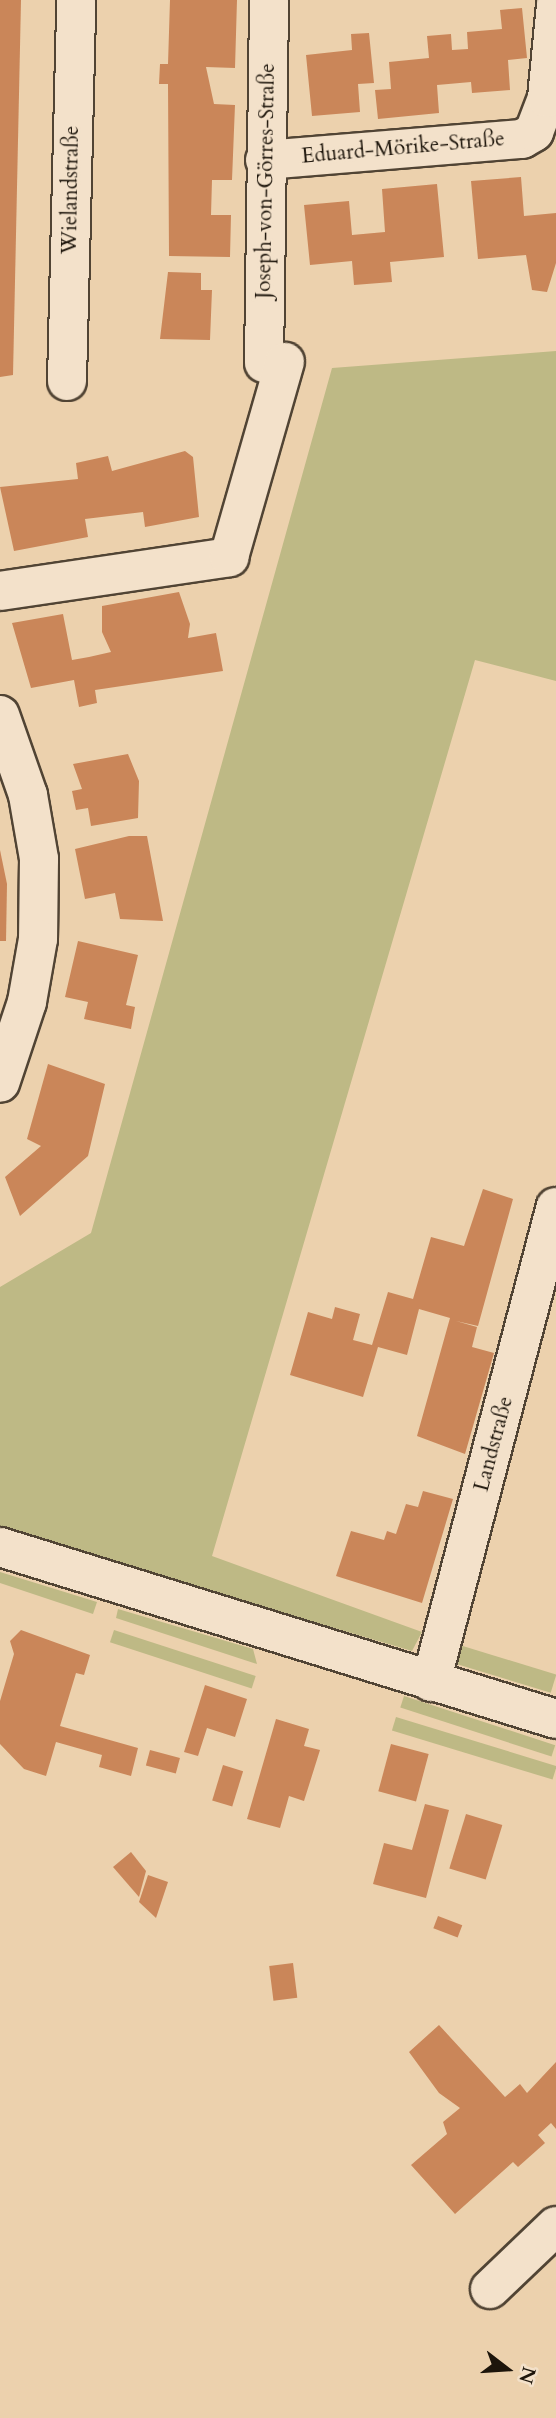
<!DOCTYPE html>
<html>
<head>
<meta charset="utf-8">
<style>
  body { margin:0 }
  #map { position:relative; width:556px; height:2418px; overflow:hidden; background:#ecd1ad; font-family:Cardo,serif }
  div>[style] { position:absolute }
  [style*='--x'] { left:calc(var(--x)*1px); top:calc(var(--y)*1px); width:calc(var(--w)*1px); rotate:calc(var(--a)*1deg) }
  .green>* { inset:0; background:#beb985; transform-origin:0 0 }
  .building>* { inset:0; background:#ca8659; transform-origin:0 0 }
  .roads { filter:drop-shadow(2px 0 #514434) drop-shadow(-2px 0 #514434) drop-shadow(0 2px #514434) drop-shadow(0 -2px #514434) }
  .minor>* { height:38px; margin:-19px; padding:0 19px; transform-origin:19px; border-radius:19px; background:#f3e1ca }
  .tertiary>* { height:38px; margin:-19px; padding:0 19px; transform-origin:19px; border-radius:19px; background:#f3e1ca }
  span { translate:-50% -50%; white-space:nowrap; text-align:center; line-height:1.15; -webkit-text-stroke:5px #f3e1ca; paint-order:stroke }
  .street-label { font-size:21px; color:#1d150b }
  .north { position:absolute; left:472px; top:2334px; width:70px; height:70px; -webkit-text-stroke:5px #f3e1ca; paint-order:stroke; rotate:107deg; font-size:19px; font-weight:700; line-height:28px; text-align:center; color:#1d150b }
  .north::after { content:''; display:block; margin:auto; width:24px; height:32px; background:#1d150b; clip-path:polygon(50% 0,100% 100%,50% 72%,0 100%) }
</style>
</head>
<body>
<div id="map">
  <div class="green">
    <div style="clip-path:polygon(556px 351px,556px 681px,475px 660px,212px 1556px,422px 1632px,412px 1651px,0 1529px,0 1287px,91px 1233px,332px 368px)"></div>
    <div style="clip-path:polygon(0 1572px,97px 1602px,93px 1614px,0 1583px)"></div>
    <div style="clip-path:polygon(118px 1609px,253px 1649px,257px 1664px,116px 1618px)"></div>
    <div style="left:114px;top:1630px;width:149px;height:13px;rotate:18deg"></div>
    <div style="left:453px;top:1643px;width:108px;height:19px;rotate:17deg"></div>
    <div style="left:404px;top:1696px;width:159px;height:12px;rotate:18deg"></div>
    <div style="left:396px;top:1717px;width:168px;height:14px;rotate:17deg"></div>
  </div>
  <div class="building">
    <div style="clip-path:polygon(0 0,21px 0,13px 375px,0 377px)"></div>
    <div style="clip-path:polygon(170px 0,237px 0,235px 68px,206px 67px,214px 104px,235px 105px,232px 180px,212px 180px,211px 215px,231px 215px,230px 257px,169px 256px,168px 84px,159px 84px,160px 64px,168px 64px)"></div>
    <div style="clip-path:polygon(522px 8px,527px 58px,508px 60px,510px 90px,472px 93px,471px 82px,437px 85px,439px 113px,378px 119px,375px 90px,391px 89px,389px 62px,429px 58px,427px 36px,451px 34px,452px 50px,468px 49px,467px 32px,502px 29px,500px 10px)"></div>
    <div style="clip-path:polygon(369px 33px,374px 83px,358px 84px,360px 112px,312px 116px,306px 55px,352px 50px,351px 34px)"></div>
    <div style="clip-path:polygon(521px 177px,524px 216px,556px 213px,556px 263px,547px 292px,532px 290px,526px 255px,478px 259px,471px 181px)"></div>
    <div style="clip-path:polygon(437px 184px,444px 257px,390px 262px,392px 282px,354px 285px,352px 261px,310px 265px,304px 205px,349px 201px,352px 235px,385px 232px,382px 189px)"></div>
    <div style="clip-path:polygon(168px 272px,201px 273px,201px 290px,212px 290px,210px 340px,160px 339px)"></div>
    <div style="clip-path:polygon(185px 451px,193px 457px,199px 517px,145px 527px,143px 512px,85px 519px,88px 537px,14px 551px,0 487px,78px 479px,76px 463px,108px 456px,112px 471px)"></div>
    <div style="clip-path:polygon(179px 592px,190px 624px,188px 638px,216px 633px,223px 671px,95px 690px,97px 703px,79px 707px,74px 680px,31px 688px,12px 623px,63px 614px,72px 660px,89px 657px,111px 652px,102px 632px,102px 606px)"></div>
    <div style="clip-path:polygon(128px 754px,139px 781px,138px 818px,91px 826px,88px 808px,76px 810px,72px 791px,82px 789px,73px 764px)"></div>
    <div style="clip-path:polygon(129px 836px,147px 836px,163px 921px,120px 919px,115px 893px,85px 899px,75px 849px)"></div>
    <div style="clip-path:polygon(0 850px,7px 884px,6px 941px,0 941px)"></div>
    <div style="clip-path:polygon(78px 941px,138px 955px,126px 1005px,135px 1007px,131px 1029px,84px 1019px,88px 1002px,65px 997px)"></div>
    <div style="clip-path:polygon(48px 1064px,105px 1084px,88px 1156px,20px 1216px,5px 1177px,41px 1146px,27px 1139px)"></div>
    <div style="clip-path:polygon(483px 1189px,513px 1199px,478px 1326px,456px 1321px,477px 1327px,472px 1347px,494px 1353px,465px 1454px,417px 1436px,450px 1318px,419px 1309px,407px 1355px,378px 1347px,363px 1397px,290px 1375px,308px 1312px,332px 1319px,335px 1307px,360px 1314px,353px 1340px,372px 1345px,388px 1292px,413px 1299px,431px 1237px,464px 1246px)"></div>
    <div style="clip-path:polygon(423px 1491px,453px 1499px,422px 1603px,336px 1576px,351px 1531px,384px 1540px,387px 1531px,396px 1534px,406px 1504px,418px 1507px)"></div>
    <div style="clip-path:polygon(21px 1630px,90px 1655px,84px 1675px,76px 1673px,60px 1726px,138px 1748px,131px 1776px,99px 1767px,102px 1755px,56px 1742px,46px 1776px,24px 1769px,0 1744px,0 1701px,14px 1654px,10px 1641px)"></div>
    <div style="clip-path:polygon(205px 1685px,247px 1699px,235px 1737px,207px 1728px,198px 1756px,184px 1752px)"></div>
    <div style="clip-path:polygon(276px 1719px,309px 1729px,304px 1746px,320px 1750px,304px 1801px,289px 1796px,280px 1828px,247px 1819px)"></div>
    <div style="left:391px;top:1744px;width:39px;height:49px;rotate:15deg"></div>
    <div style="left:150px;top:1750px;width:31px;height:16px;rotate:15deg"></div>
    <div style="left:223px;top:1765px;width:21px;height:37px;rotate:17deg"></div>
    <div style="clip-path:polygon(425px 1804px,449px 1810px,426px 1898px,373px 1884px,384px 1843px,412px 1850px)"></div>
    <div style="left:466px;top:1814px;width:38px;height:57px;rotate:17deg"></div>
    <div style="clip-path:polygon(131px 1852px,146px 1871px,139px 1897px,113px 1867px)"></div>
    <div style="clip-path:polygon(148px 1875px,168px 1882px,156px 1918px,139px 1902px)"></div>
    <div style="left:438px;top:1916px;width:26px;height:13px;rotate:21deg"></div>
    <div style="left:293px;top:1963px;width:35px;height:24px;rotate:83deg"></div>
    <div style="clip-path:polygon(439px 2025px,505px 2097px,520px 2084px,527px 2093px,556px 2062px,556px 2129px,551px 2123px,538px 2135px,545px 2143px,518px 2167px,513px 2162px,455px 2214px,411px 2165px,447px 2134px,443px 2122px,460px 2108px,439px 2093px,409px 2052px)"></div>
  </div>
  <div class="roads">
    <div class="minor">
      <div style="--x:265;--y:160;--w:258;--a:-4.7"></div>
      <div style="--x:522;--y:139;--w:14;--a:-30"></div>
      <div style="--x:534;--y:132;--w:36;--a:-69"></div>
      <div style="--x:547;--y:98;--w:93;--a:-84.5"></div>
      <div style="--x:264;--y:363;--w:363;--a:-89.2"></div>
      <div style="--x:67;--y:381;--w:381;--a:-88.6"></div>
      <div style="--x:0;--y:591;--w:232;--a:-8.4"></div>
      <div style="--x:229;--y:557;--w:203;--a:-74"></div>
      <div style="--x:0;--y:715;--w:85;--a:70.7"></div>
      <div style="--x:28;--y:795;--w:65;--a:80.2"></div>
      <div style="--x:39;--y:859;--w:80;--a:90.7"></div>
      <div style="--x:38;--y:939;--w:64;--a:99.9"></div>
      <div style="--x:27;--y:1002;--w:85;--a:108.4"></div>
      <div style="--x:431;--y:1682;--w:491;--a:-75.3"></div>
      <div style="--x:490;--y:2289;--w:91;--a:-43.7"></div>
    </div>
    <div class="tertiary">
      <div style="--x:0;--y:1547;--w:582;--a:17.19"></div>
    </div>
  </div>
  <div class="street-label">
    <span style="left:403px;top:148px;rotate:-5deg">Eduard-Mörike-Straße</span>
    <span style="left:266px;top:181px;rotate:-89deg">Joseph-von-Görres-Straße</span>
    <span style="left:71px;top:190px;rotate:-89deg">Wielandstraße</span>
    <span style="left:494px;top:1444px;rotate:-75deg">Landstraße</span>
  </div>
  <div class="north">N</div>
</div>
</body>
</html>
